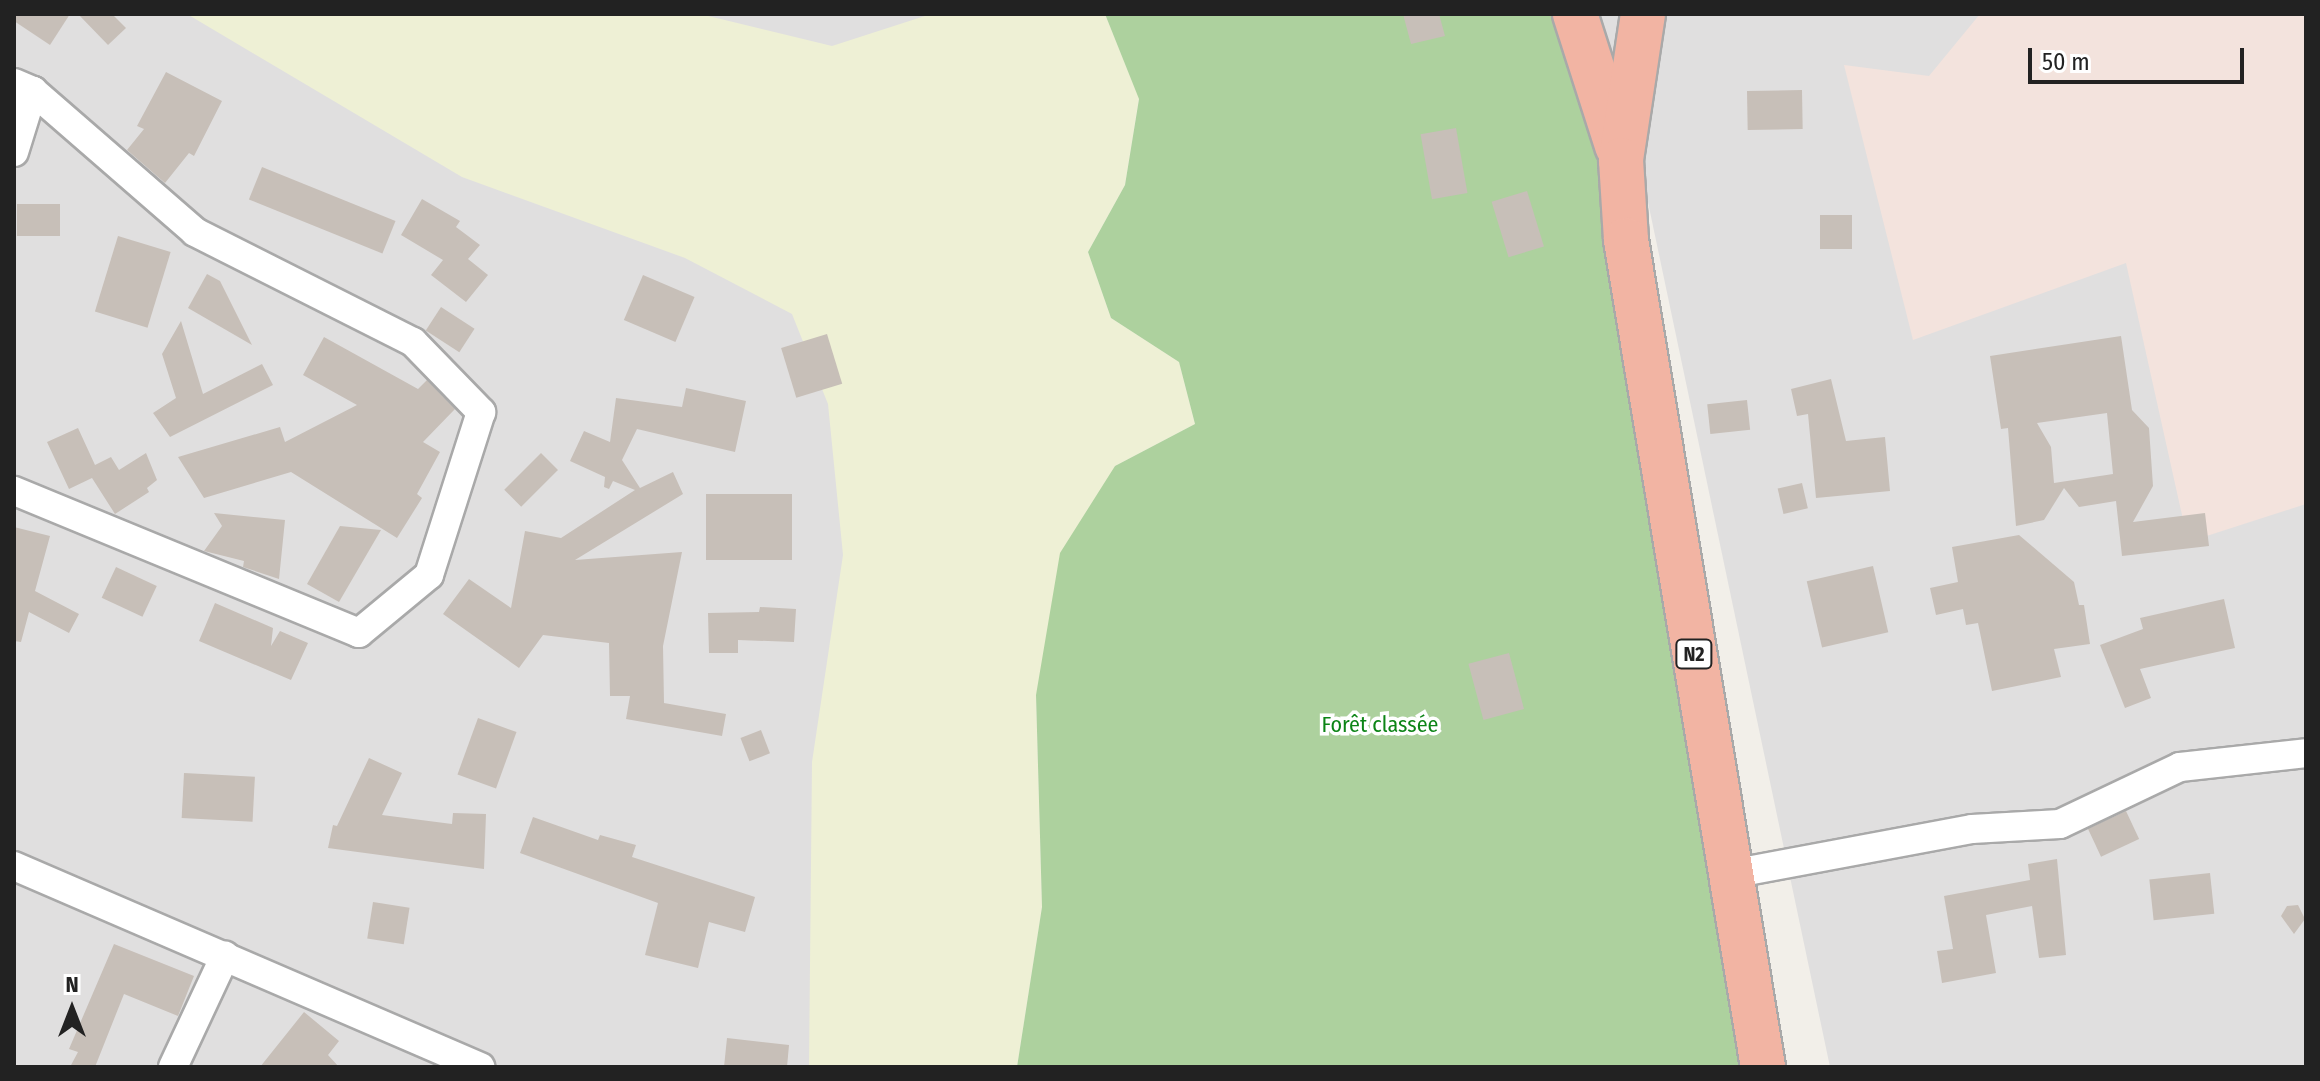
<!DOCTYPE html>
<html>
<head>
<meta charset="utf-8">
<style>
  body { margin:0 }
  #map { position:relative; width:2320px; height:1081px; overflow:hidden; background:#f2efe9; font-family:"Fira Sans Condensed",sans-serif }
  div>[style] { position:absolute }
  [style*='--x'] { left:calc(var(--x)*1px); top:calc(var(--y)*1px); width:calc(var(--w)*1px); rotate:calc(var(--a)*1deg) }
  .residential>* { inset:0; background:#e0dfdf; transform-origin:0 0 }
  .military>* { inset:0; background:#f3e3dd }
  .farmland>* { inset:0; background:#eef0d5 }
  .forest>* { inset:0; background:#add19e }
  .building>* { inset:0; background:#c7bfb8; transform-origin:0 0 }
  .roads { filter:drop-shadow(2px 0 #a9a9a9) drop-shadow(-2px 0 #a9a9a9) drop-shadow(0 2px #a9a9a9) drop-shadow(0 -2px #a9a9a9) }
  .minor>* { height:28px; margin:-14px; padding:0 14px; transform-origin:14px; border-radius:14px; background:#fff }
  .trunk>* { height:44px; margin:-22px; padding:0 22px; transform-origin:22px; border-radius:22px; background:#f2b4a3 }
  span { translate:-50% -50%; white-space:nowrap; text-align:center; line-height:1.15; -webkit-text-stroke:7px #fff; paint-order:stroke }
  .shield-label span { padding:2px 6px; background:#fff; border:2px solid; border-radius:6px; -webkit-text-stroke-width:0 }
  .shield-label { font-size:20px; color:#222; font-weight:700 }
  .park-label { font-size:22px; color:#0c8416 }
  .frame { position:absolute; inset:0; border:16px solid #222; pointer-events:none }
  .north { position:absolute; left:32px; top:969px; width:80px; height:80px; -webkit-text-stroke:6px #fff; paint-order:stroke; rotate:0deg; font-size:22px; font-weight:700; line-height:32px; text-align:center; color:#222 }
  .north::after { content:''; display:block; margin:auto; width:28px; height:36px; background:#222; clip-path:polygon(50% 0,100% 100%,50% 72%,0 100%) }
  .scale { position:absolute; left:2028px; top:48px; width:216px; height:36px; box-sizing:border-box; border:4px solid #222; border-top:0; padding-left:10px; font-size:24px; line-height:28px; white-space:nowrap; color:#222; -webkit-text-stroke:6px #fff; paint-order:stroke }
</style>
</head>
<body>
<div id="map">
  <div class="residential">
    <div style="left:14px;top:14px;width:983px;height:1053px"></div>
    <div style="clip-path:polygon(1600px 14px,2306px 14px,2306px 1067px,1830px 1067px,1629px 112px)"></div>
  </div>
  <div class="military">
    <div style="clip-path:polygon(1980px 14px,2306px 14px,2306px 504px,2188px 542px,2126px 263px,1913px 340px,1844px 65px,1929px 76px)"></div>
  </div>
  <div class="farmland">
    <div style="clip-path:polygon(187px 14px,700px 14px,832px 46px,931px 14px,1105px 14px,1139px 98px,1125px 185px,1088px 252px,1111px 318px,1179px 362px,1195px 424px,1115px 466px,1036px 695px,1042px 907px,1017px 1067px,809px 1067px,812px 762px,843px 555px,828px 404px,792px 314px,685px 258px,462px 177px)"></div>
  </div>
  <div class="forest">
    <div style="clip-path:polygon(1105px 14px,1599px 14px,1608px 132px,1635px 190px,1786px 1067px,1017px 1067px,1042px 907px,1036px 695px,1060px 553px,1115px 466px,1195px 424px,1179px 362px,1111px 318px,1088px 252px,1125px 185px,1139px 99px)"></div>
  </div>
  <div class="building">
    <div style="clip-path:polygon(14px 14px,70px 14px,50px 45px,14px 21px)"></div>
    <div style="clip-path:polygon(78px 14px,112px 14px,126px 28px,108px 45px)"></div>
    <div style="clip-path:polygon(1403px 14px,1439px 14px,1445px 36px,1411px 44px)"></div>
    <div style="clip-path:polygon(166px 72px,222px 101px,194px 156px,189px 153px,165px 183px,127px 150px,144px 129px,137px 126px)"></div>
    <div style="left:1802px;top:90px;width:39px;height:55px;rotate:89deg"></div>
    <div style="left:1456px;top:128px;width:66px;height:36px;rotate:80deg"></div>
    <div style="left:262px;top:167px;width:144px;height:35px;rotate:22deg"></div>
    <div style="left:1527px;top:191px;width:58px;height:37px;rotate:73deg"></div>
    <div style="clip-path:polygon(422px 199px,460px 221px,456px 227px,480px 245px,468px 259px,488px 275px,466px 302px,431px 275px,443px 260px,401px 235px)"></div>
    <div style="left:17px;top:204px;width:43px;height:32px"></div>
    <div style="left:1820px;top:215px;width:32px;height:34px"></div>
    <div style="left:118px;top:236px;width:55px;height:79px;rotate:17deg"></div>
    <div style="clip-path:polygon(207px 274px,220px 281px,252px 345px,188px 308px)"></div>
    <div style="left:643px;top:275px;width:56px;height:49px;rotate:23deg"></div>
    <div style="left:441px;top:307px;width:40px;height:28px;rotate:33deg"></div>
    <div style="clip-path:polygon(181px 321px,203px 394px,262px 364px,273px 385px,170px 437px,153px 413px,176px 398px,162px 354px)"></div>
    <div style="left:827px;top:334px;width:52px;height:48px;rotate:73deg"></div>
    <div style="clip-path:polygon(evenodd,2121px 336px,2132px 410px,2149px 428px,2153px 486px,2133px 522px,2205px 513px,2209px 546px,2122px 556px,2116px 501px,2079px 507px,2064px 488px,2044px 520px,2016px 526px,2008px 428px,2001px 429px,1990px 356px,2121px 336px,2107px 413px,2113px 474px,2054px 483px,2051px 447px,2037px 423px,2107px 413px)"></div>
    <div style="clip-path:polygon(324px 337px,418px 389px,427px 380px,455px 409px,423px 442px,440px 452px,417px 494px,422px 498px,397px 538px,291px 472px,204px 498px,178px 457px,280px 427px,285px 442px,357px 405px,303px 375px)"></div>
    <div style="clip-path:polygon(1831px 379px,1846px 441px,1885px 437px,1890px 491px,1816px 498px,1808px 414px,1797px 416px,1791px 389px)"></div>
    <div style="clip-path:polygon(686px 388px,746px 401px,735px 452px,637px 429px,622px 460px,640px 488px,673px 472px,683px 494px,575px 560px,682px 552px,663px 646px,664px 703px,726px 714px,722px 736px,626px 719px,630px 696px,610px 696px,609px 643px,543px 635px,519px 668px,443px 614px,469px 579px,511px 608px,525px 531px,561px 538px,635px 490px,613px 481px,609px 489px,604px 487px,605px 477px,570px 461px,584px 431px,610px 442px,616px 398px,682px 407px)"></div>
    <div style="left:1747px;top:400px;width:30px;height:40px;rotate:84deg"></div>
    <div style="clip-path:polygon(78px 428px,95px 465px,111px 457px,119px 470px,146px 453px,157px 480px,147px 488px,149px 492px,115px 514px,92px 478px,69px 489px,47px 442px)"></div>
    <div style="left:541px;top:453px;width:24px;height:52px;rotate:45deg"></div>
    <div style="left:1802px;top:483px;width:26px;height:25px;rotate:77deg"></div>
    <div style="left:706px;top:494px;width:86px;height:66px"></div>
    <div style="clip-path:polygon(214px 513px,285px 520px,279px 579px,243px 567px,244px 561px,204px 551px,222px 526px)"></div>
    <div style="clip-path:polygon(340px 526px,381px 530px,339px 602px,307px 584px)"></div>
    <div style="clip-path:polygon(14px 527px,50px 536px,35px 591px,79px 614px,69px 633px,29px 612px,21px 642px,14px 641px)"></div>
    <div style="clip-path:polygon(2019px 535px,2074px 582px,2079px 605px,2084px 605px,2090px 644px,2054px 649px,2061px 677px,1992px 691px,1978px 623px,1966px 625px,1963px 609px,1936px 615px,1930px 588px,1958px 582px,1952px 547px)"></div>
    <div style="left:1873px;top:566px;width:68px;height:68px;rotate:77deg"></div>
    <div style="left:116px;top:567px;width:45px;height:34px;rotate:25deg"></div>
    <div style="clip-path:polygon(2224px 599px,2235px 648px,2140px 669px,2151px 698px,2125px 708px,2100px 645px,2143px 629px,2140px 618px)"></div>
    <div style="clip-path:polygon(215px 603px,273px 628px,271px 646px,280px 631px,308px 643px,291px 680px,199px 641px)"></div>
    <div style="clip-path:polygon(760px 607px,796px 609px,794px 642px,738px 640px,738px 653px,709px 653px,708px 613px,759px 612px)"></div>
    <div style="left:1509px;top:653px;width:58px;height:42px;rotate:75deg"></div>
    <div style="left:478px;top:718px;width:41px;height:60px;rotate:20deg"></div>
    <div style="left:761px;top:730px;width:25px;height:22px;rotate:69deg"></div>
    <div style="clip-path:polygon(369px 758px,402px 773px,382px 815px,452px 824px,453px 813px,486px 814px,484px 869px,328px 848px,333px 825px,337px 826px)"></div>
    <div style="left:184px;top:773px;width:71px;height:45px;rotate:3deg"></div>
    <div style="left:2126px;top:811px;width:31px;height:42px;rotate:65deg"></div>
    <div style="clip-path:polygon(533px 817px,598px 840px,600px 835px,636px 845px,632px 857px,755px 897px,745px 932px,709px 922px,698px 968px,645px 955px,658px 903px,520px 853px)"></div>
    <div style="clip-path:polygon(2057px 859px,2066px 955px,2039px 958px,2032px 906px,1986px 915px,1996px 973px,1942px 983px,1937px 951px,1953px 949px,1944px 896px,2030px 880px,2028px 864px)"></div>
    <div style="left:2210px;top:873px;width:41px;height:61px;rotate:84deg"></div>
    <div style="left:373px;top:902px;width:37px;height:37px;rotate:9deg"></div>
    <div style="clip-path:polygon(2298px 905px,2305px 919px,2294px 934px,2281px 916px,2287px 906px)"></div>
    <div style="clip-path:polygon(114px 944px,194px 976px,178px 1016px,124px 994px,95px 1067px,70px 1067px,78px 1052px,69px 1049px)"></div>
    <div style="clip-path:polygon(304px 1012px,339px 1041px,328px 1055px,339px 1067px,260px 1067px)"></div>
    <div style="clip-path:polygon(727px 1038px,789px 1045px,787px 1067px,724px 1067px)"></div>
  </div>
  <div class="roads">
    <div class="minor">
      <div style="--x:14;--y:83;--w:21;--a:23"></div>
      <div style="--x:33;--y:91;--w:215;--a:41"></div>
      <div style="--x:195;--y:232;--w:244;--a:26.8"></div>
      <div style="--x:413;--y:342;--w:98;--a:45.8"></div>
      <div style="--x:481;--y:412;--w:171;--a:107.7"></div>
      <div style="--x:429;--y:575;--w:91;--a:140.4"></div>
      <div style="--x:359;--y:633;--w:373;--a:-157.6"></div>
      <div style="--x:14;--y:152;--w:64;--a:-72.7"></div>
      <div style="--x:14;--y:866;--w:508;--a:23.33"></div>
      <div style="--x:1731;--y:874;--w:245;--a:-10.6"></div>
      <div style="--x:1972;--y:829;--w:88;--a:-3.3"></div>
      <div style="--x:2060;--y:824;--w:133;--a:-25.4"></div>
      <div style="--x:2180;--y:767;--w:127;--a:-6.3"></div>
      <div style="--x:173;--y:1067;--w:123;--a:-64.9"></div>
    </div>
    <div class="trunk">
      <div style="--x:1575;--y:14;--w:139;--a:72.3"></div>
      <div style="--x:1643;--y:14;--w:148;--a:98.6"></div>
      <div style="--x:1621;--y:160;--w:80;--a:86.4"></div>
      <div style="--x:1626;--y:240;--w:838;--a:80.59"></div>
    </div>
  </div>
  <div class="shield-label">
    <span style="left:1694px;top:654px">N2</span>
  </div>
  <div class="park-label">
    <span style="left:1380px;top:725px">Forêt classée</span>
  </div>
  <div class="frame"></div>
  <div class="north">N</div>
  <div class="scale">50 m</div>
</div>
</body>
</html>
